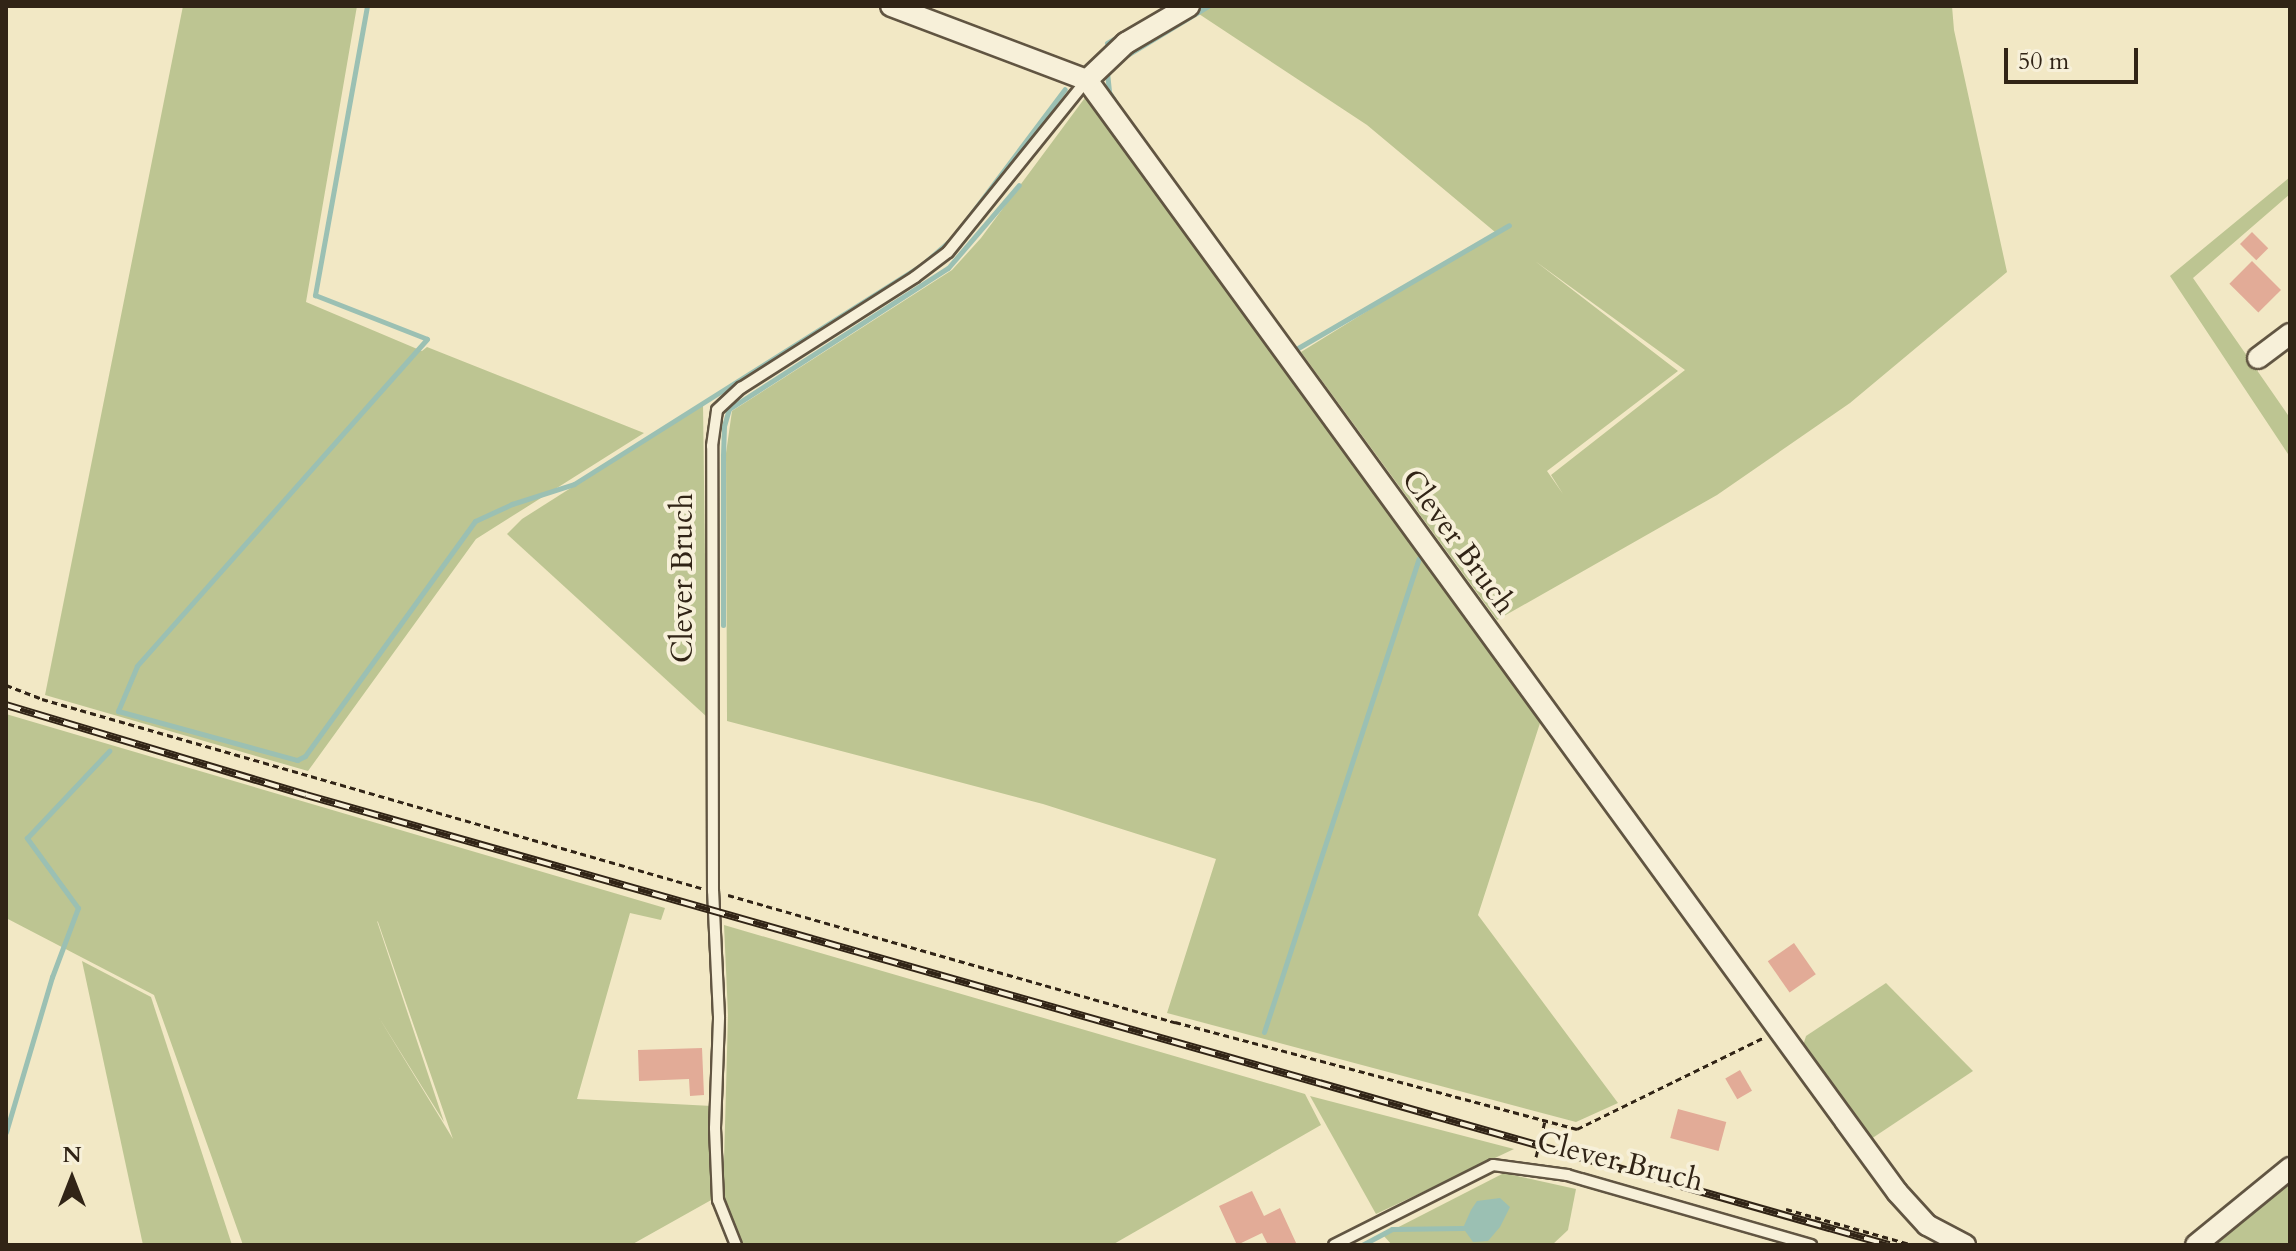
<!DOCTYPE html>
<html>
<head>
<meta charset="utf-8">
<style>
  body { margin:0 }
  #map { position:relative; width:2296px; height:1251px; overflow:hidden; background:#f2e8c5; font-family:Cardo,serif }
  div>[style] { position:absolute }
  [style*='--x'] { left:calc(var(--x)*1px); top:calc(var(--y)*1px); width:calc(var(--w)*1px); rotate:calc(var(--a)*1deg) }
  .green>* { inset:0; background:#bdc592 }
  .water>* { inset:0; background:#9bc0b3 }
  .stream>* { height:5px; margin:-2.5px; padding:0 2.5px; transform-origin:2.5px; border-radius:2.5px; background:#9bc0b3 }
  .building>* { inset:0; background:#e2ab97; transform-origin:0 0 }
  .path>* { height:3px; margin-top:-1.5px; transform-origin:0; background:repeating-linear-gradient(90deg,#312416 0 6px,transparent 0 10px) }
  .roads { filter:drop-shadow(2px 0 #615542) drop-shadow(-2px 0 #615542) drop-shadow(0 2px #615542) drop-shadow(0 -2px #615542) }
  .service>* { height:10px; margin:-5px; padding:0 5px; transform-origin:5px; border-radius:5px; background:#f7f0d9 }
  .minor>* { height:20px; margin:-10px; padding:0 10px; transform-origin:10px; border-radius:10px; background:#f7f0d9 }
  .rail>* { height:8px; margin-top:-4px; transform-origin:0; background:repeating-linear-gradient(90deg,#f7f0d9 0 15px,#312416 0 30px); box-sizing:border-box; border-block:2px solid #312416 }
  span { translate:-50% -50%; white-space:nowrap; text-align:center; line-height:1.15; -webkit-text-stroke:8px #f7f0d9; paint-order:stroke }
  .street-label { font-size:30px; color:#312416 }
  .frame { position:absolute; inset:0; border:8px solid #312416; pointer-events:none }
  .north { position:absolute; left:32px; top:1139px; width:80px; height:80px; -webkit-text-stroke:6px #f7f0d9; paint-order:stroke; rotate:0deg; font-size:22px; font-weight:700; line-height:32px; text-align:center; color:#312416 }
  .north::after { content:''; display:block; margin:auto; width:28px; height:36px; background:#312416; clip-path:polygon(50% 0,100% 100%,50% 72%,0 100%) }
  .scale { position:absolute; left:2004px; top:48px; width:134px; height:36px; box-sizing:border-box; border:4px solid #312416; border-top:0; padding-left:10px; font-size:24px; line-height:28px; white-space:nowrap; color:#312416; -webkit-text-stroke:6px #f7f0d9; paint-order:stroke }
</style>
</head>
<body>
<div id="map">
  <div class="green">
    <div style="clip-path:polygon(183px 6px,357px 6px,306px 302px,422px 351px,427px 347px,644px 433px,476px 539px,308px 771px,45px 695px)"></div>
    <div style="clip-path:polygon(evenodd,1213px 6px,1952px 6px,1954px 30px,2007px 272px,1850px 403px,1717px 495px,1497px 620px,1301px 352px,1495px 232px,1367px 125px,1199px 14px,1213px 6px,1535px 261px,1685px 370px,1551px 475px,1563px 494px,1547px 471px,1678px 371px,1535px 261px)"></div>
    <div style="clip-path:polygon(1087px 95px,1541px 720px,1478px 915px,1618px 1103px,1576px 1122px,1167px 1013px,1216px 859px,1043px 804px,727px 721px,726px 453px,732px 411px,952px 270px,981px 238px)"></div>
    <div style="clip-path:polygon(2290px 177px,2290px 194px,2193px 278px,2290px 418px,2290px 457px,2170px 276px)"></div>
    <div style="clip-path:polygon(703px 404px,707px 717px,507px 534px,522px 519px)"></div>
    <div style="clip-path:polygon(evenodd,6px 714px,665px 908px,661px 920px,630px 913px,577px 1099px,712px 1106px,713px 1199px,631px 1245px,243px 1245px,154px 995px,6px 918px,6px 714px,377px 921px,378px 922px,453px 1139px,378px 1016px,444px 1122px,377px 921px)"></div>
    <div style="clip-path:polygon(724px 925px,1305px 1094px,1321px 1125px,1112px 1245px,742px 1245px,723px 1199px,728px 1015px)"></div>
    <div style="clip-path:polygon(82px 961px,151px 997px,232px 1245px,143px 1245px)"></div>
    <div style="clip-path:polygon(1886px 983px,1973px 1071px,1868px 1141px,1801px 1052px,1806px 1036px)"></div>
    <div style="clip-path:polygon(1310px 1096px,1514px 1149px,1376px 1214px)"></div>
    <div style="clip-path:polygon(1504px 1173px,1576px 1189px,1568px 1230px,1552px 1245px,1392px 1245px,1383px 1235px)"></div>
    <div style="clip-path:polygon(2290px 1184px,2290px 1245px,2212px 1245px)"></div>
  </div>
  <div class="water">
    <div style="clip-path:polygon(1500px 1198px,1510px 1207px,1500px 1227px,1488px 1241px,1473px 1242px,1463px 1228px,1471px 1210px,1477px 1201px)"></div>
  </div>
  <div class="stream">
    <div style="--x:367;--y:6;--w:294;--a:100.2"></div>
    <div style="--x:315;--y:295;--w:120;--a:21.4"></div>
    <div style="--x:427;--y:339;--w:437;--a:131.6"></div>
    <div style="--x:137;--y:666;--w:49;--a:112.9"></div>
    <div style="--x:118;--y:711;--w:186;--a:15.3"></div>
    <div style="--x:297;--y:760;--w:9;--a:-27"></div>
    <div style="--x:305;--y:756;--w:290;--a:-54.1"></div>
    <div style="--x:475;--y:521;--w:41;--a:-24.7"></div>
    <div style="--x:512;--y:504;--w:65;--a:-17.9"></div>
    <div style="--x:574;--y:484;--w:413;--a:-32.2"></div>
    <div style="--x:923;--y:264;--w:40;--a:-41"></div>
    <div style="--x:953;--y:238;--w:186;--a:-53.1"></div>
    <div style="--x:1107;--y:43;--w:16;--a:-30"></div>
    <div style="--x:1127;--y:55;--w:95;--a:-31.2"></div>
    <div style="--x:1107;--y:72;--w:20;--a:84"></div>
    <div style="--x:1109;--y:92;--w:13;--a:58"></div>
    <div style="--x:1298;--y:348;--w:244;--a:-30.2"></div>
    <div style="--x:723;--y:625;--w:170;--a:-90"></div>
    <div style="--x:723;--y:455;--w:29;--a:-88"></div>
    <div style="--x:724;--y:426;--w:18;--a:-74"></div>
    <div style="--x:729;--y:409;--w:260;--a:-32.8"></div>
    <div style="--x:948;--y:268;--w:109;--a:-49.5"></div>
    <div style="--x:1264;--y:1032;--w:498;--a:-71.9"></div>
    <div style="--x:6;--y:1132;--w:162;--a:-73.5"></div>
    <div style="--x:52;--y:977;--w:74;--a:-69.4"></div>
    <div style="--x:78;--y:908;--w:87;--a:-126.1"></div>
    <div style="--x:27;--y:838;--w:120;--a:-46.7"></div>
    <div style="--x:1362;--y:1245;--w:34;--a:-28"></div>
    <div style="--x:1392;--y:1229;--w:71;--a:-0.8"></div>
  </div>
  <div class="building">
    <div style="left:2252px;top:232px;width:23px;height:17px;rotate:45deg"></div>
    <div style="left:2252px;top:261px;width:41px;height:32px;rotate:45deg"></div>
    <div style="left:1794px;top:943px;width:38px;height:32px;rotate:55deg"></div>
    <div style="clip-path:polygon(702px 1048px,704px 1095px,690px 1096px,689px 1079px,639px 1081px,638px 1050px)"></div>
    <div style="left:1740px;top:1070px;width:24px;height:17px;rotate:60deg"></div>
    <div style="left:1678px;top:1109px;width:50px;height:30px;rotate:15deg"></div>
    <div style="clip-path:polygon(1252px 1191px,1264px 1216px,1280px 1208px,1297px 1245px,1268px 1245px,1262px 1233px,1237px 1245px,1219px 1206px)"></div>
  </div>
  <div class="path">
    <div style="--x:6;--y:685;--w:39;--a:21"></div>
    <div style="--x:42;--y:699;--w:686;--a:16"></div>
    <div style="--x:728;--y:895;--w:465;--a:15.9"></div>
    <div style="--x:1175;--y:1022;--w:416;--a:14.9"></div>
    <div style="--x:1577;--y:1129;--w:207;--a:-26.1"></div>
    <div style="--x:1536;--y:1157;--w:36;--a:-76"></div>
    <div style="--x:1786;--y:1209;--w:132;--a:15.8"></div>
  </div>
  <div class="roads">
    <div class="service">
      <div style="--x:736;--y:1245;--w:48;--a:-111.8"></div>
      <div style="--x:718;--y:1200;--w:72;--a:-92.4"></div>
      <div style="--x:715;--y:1128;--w:111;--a:-87.9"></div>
      <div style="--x:719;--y:1017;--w:126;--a:-92.7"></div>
      <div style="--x:713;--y:891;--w:445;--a:-90.1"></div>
      <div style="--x:712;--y:446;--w:36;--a:-82"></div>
      <div style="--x:717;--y:410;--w:33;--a:-43"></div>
      <div style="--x:741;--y:388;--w:206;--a:-32.5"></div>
      <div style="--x:915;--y:277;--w:41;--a:-37.1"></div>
      <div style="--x:948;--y:252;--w:221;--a:-51.1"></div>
      <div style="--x:1334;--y:1245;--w:178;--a:-26.7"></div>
      <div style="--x:1493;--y:1165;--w:75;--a:7.7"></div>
      <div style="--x:1567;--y:1175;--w:254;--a:16"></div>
    </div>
    <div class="minor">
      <div style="--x:891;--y:6;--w:210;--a:20.7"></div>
      <div style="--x:1087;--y:80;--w:1376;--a:53.93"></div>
      <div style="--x:1897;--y:1192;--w:45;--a:47.7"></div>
      <div style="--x:1927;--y:1225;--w:43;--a:27.8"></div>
      <div style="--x:1087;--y:80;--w:54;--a:-43.5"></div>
      <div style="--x:1126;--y:43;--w:73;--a:-30.4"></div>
      <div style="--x:2258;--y:358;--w:40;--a:-37"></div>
      <div style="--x:2196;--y:1245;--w:122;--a:-39.3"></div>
    </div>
  </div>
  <div class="rail">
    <div style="--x:6;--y:705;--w:313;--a:16.7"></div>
    <div style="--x:306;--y:795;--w:1646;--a:15.87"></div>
  </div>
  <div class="street-label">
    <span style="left:1458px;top:542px;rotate:54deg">Clever Bruch</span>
    <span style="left:683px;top:578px;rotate:-90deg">Clever Bruch</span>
    <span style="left:1620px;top:1162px;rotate:14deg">Clever Bruch</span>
  </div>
  <div class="frame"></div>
  <div class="north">N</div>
  <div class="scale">50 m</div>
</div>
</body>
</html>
